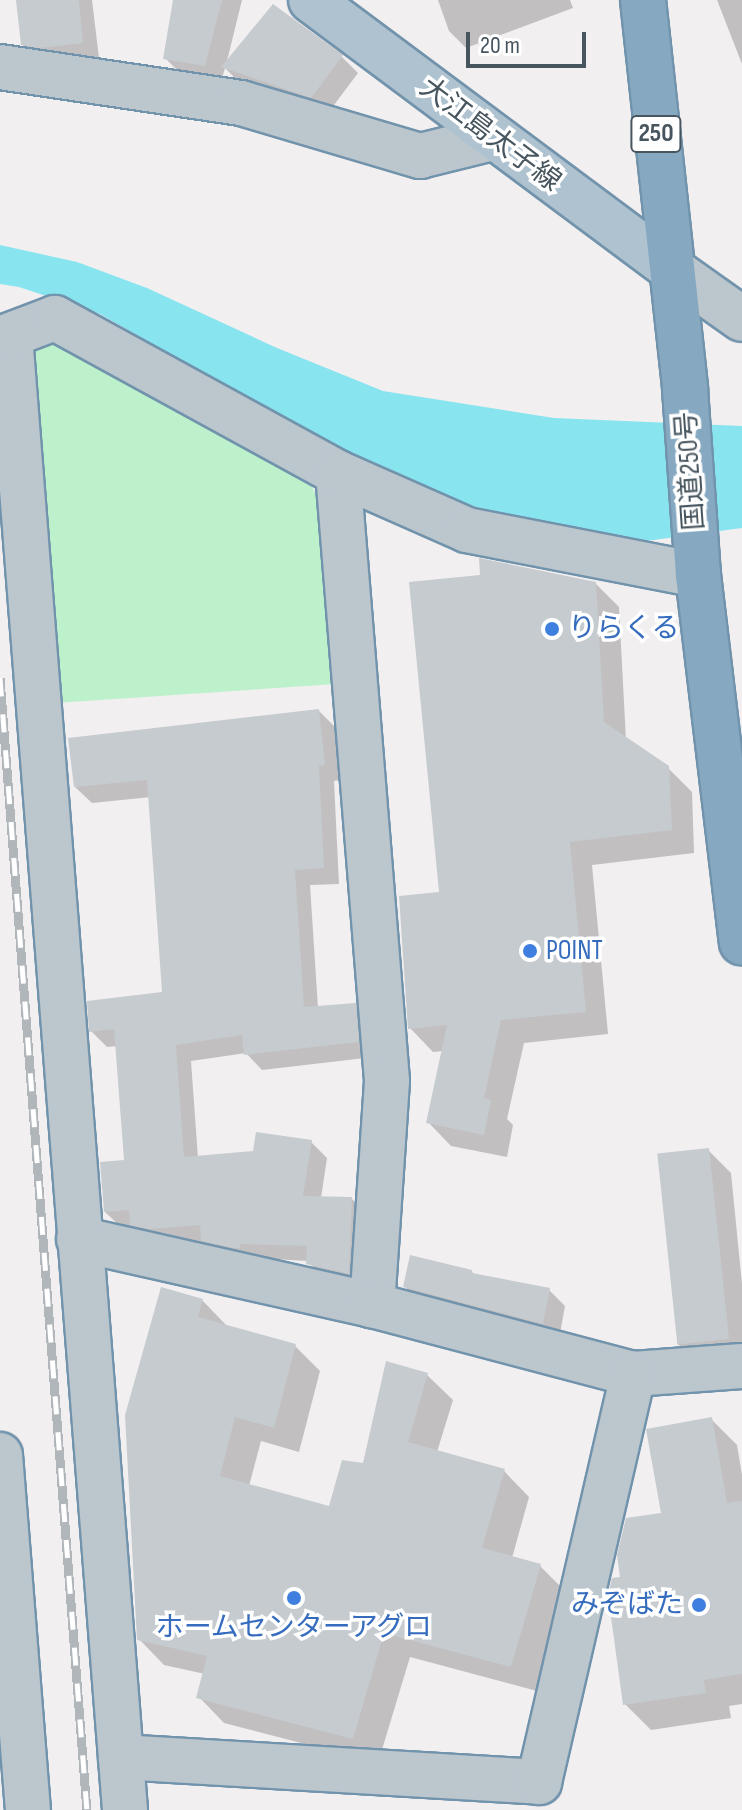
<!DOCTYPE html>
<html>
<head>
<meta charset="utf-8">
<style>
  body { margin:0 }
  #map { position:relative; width:742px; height:1810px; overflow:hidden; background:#f2eff0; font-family:"Sofia Sans Condensed","Noto Sans JP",sans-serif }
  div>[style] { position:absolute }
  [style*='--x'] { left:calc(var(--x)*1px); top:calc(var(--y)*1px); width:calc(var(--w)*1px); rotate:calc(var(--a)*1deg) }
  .green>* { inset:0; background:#bdf1cc }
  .water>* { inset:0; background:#88e4ef }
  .shadow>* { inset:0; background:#0003 }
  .building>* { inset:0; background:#c6cbcf; transform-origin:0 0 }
  .roads { filter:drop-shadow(2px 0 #7193ac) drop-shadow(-2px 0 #7193ac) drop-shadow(0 2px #7193ac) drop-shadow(0 -2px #7193ac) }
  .minor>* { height:44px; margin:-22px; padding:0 22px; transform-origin:22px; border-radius:22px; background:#bbc6cd }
  .major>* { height:44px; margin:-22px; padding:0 22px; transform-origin:22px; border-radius:22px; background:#aec2cf }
  .highway>* { height:44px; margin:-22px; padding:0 22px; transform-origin:22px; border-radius:22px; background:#86a8c0 }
  .rail>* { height:9px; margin-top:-4.5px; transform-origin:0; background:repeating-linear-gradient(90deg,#fff 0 18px,#b1b6ba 0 36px); box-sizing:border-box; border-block:2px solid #b1b6ba }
  .dots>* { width:22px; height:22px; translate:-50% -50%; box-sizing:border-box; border:4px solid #fff; border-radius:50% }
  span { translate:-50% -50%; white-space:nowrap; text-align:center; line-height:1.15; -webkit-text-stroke:7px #fff; paint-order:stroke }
  .shield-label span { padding:2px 6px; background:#fff; border:2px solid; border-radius:6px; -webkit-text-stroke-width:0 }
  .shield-label { font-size:26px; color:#47555e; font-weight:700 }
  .street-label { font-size:28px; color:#47555e }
  .shop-label { font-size:28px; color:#366cbe }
  .left { translate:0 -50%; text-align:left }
  .right { translate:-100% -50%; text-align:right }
  .scale { position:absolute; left:466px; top:32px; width:120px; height:36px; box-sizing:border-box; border:4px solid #47555e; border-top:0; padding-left:10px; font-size:24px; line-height:28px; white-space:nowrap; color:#47555e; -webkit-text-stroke:6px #fff; paint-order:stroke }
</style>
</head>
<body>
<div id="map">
  <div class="green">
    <div style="clip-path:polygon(51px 342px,306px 475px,324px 511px,336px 684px,56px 703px,28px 353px)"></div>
  </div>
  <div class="water">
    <div style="clip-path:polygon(0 245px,77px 262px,147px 288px,277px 348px,383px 391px,554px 418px,742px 426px,742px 528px,646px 541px,510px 518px,431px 493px,364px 465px,100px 314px,19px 287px,0 284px)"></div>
  </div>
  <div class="shadow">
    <div style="clip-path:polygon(19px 0,92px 0,99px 58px,57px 63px,39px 60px,22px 44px)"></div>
    <div style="clip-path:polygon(176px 0,242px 0,226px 65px,342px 57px,358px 73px,328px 113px,240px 83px,225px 68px,221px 82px,182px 75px,165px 58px)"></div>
    <div style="clip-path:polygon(438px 0,570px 0,573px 8px,466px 48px,449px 31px)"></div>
    <div style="clip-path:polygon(717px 0,742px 0,742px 64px)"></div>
    <div style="clip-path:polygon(595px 583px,619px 607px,626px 740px,668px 768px,692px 792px,694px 853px,592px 865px,608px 1034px,524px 1043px,507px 1119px,513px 1125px,507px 1157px,451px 1146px,428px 1122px,443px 1051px,433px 1052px,410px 1028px,441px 894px)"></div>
    <div style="clip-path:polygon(319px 711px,335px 727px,340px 780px,334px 781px,339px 884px,310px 885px,318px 1008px,355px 1005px,371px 1021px,374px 1057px,262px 1070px,246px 1053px,191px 1061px,198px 1158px,255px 1153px,311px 1142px,327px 1158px,321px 1198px,352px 1199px,368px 1215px,364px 1289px,324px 1280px,308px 1261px,219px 1256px,204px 1242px,166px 1244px,148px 1240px,135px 1227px,122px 1228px,105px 1212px,126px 1162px,118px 1046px,107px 1047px,91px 1031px,164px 993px,151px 797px,92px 803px,75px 787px)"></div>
    <div style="clip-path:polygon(708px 1150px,731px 1173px,742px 1284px,742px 1361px,700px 1366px,677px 1343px)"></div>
    <div style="clip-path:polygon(472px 1272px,476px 1276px,549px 1290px,565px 1306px,559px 1339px,422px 1303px,405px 1287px)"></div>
    <div style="clip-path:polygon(202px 1300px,227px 1326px,295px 1346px,320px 1371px,299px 1452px,261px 1441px,249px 1486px,330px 1508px,427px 1375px,453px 1400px,437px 1452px,504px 1471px,529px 1497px,512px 1558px,540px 1566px,566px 1592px,537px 1691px,410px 1657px,378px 1763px,224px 1723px,199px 1697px,205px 1674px,164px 1665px,139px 1639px,127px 1415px)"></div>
    <div style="clip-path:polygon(711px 1419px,737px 1445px,742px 1475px,742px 1704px,729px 1706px,731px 1718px,651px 1730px,625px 1704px,622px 1578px,663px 1514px)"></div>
  </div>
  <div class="building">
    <div style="clip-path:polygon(16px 0,79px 0,83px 43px,39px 48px,21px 45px)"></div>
    <div style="clip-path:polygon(173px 0,222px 0,205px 66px,163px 59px)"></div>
    <div style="clip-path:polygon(273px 4px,343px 55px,311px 98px,221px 67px)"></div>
    <div style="clip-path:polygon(479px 558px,596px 582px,604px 722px,669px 766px,672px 830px,570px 842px,586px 1012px,501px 1020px,484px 1098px,491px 1100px,484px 1135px,426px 1123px,447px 1025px,408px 1029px,399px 896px,439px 892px,409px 582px,480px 575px)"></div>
    <div style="clip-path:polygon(319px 709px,325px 765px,319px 766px,324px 868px,295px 870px,304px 1007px,356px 1003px,359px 1042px,244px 1055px,242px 1035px,176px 1045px,184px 1157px,253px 1151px,256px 1132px,312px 1140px,303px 1196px,352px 1197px,349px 1274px,306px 1264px,307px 1246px,240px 1244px,240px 1248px,234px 1248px,201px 1241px,200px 1225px,149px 1229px,130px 1225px,129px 1210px,104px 1212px,100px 1162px,124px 1160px,114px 1029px,89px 1032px,87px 1001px,162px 992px,147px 780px,74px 787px,68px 738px)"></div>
    <div style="left:709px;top:1148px;width:192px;height:52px;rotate:84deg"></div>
    <div style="clip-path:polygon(410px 1255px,472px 1270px,472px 1273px,550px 1288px,543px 1324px,403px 1287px)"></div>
    <div style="clip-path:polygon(161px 1287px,203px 1299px,198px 1317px,296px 1344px,274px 1428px,235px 1417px,220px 1476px,329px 1506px,342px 1460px,363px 1463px,386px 1361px,428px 1373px,408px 1442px,505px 1469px,482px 1548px,541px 1564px,511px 1667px,384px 1633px,353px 1739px,196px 1698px,207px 1656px,137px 1640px,125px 1415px)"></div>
    <div style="clip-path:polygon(712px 1417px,727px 1503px,742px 1501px,742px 1674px,704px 1680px,706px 1693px,623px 1705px,608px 1595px,612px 1578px,620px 1577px,617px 1555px,626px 1518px,661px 1513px,646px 1429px)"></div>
  </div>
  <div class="roads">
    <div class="minor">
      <div style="--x:0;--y:67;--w:244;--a:8.5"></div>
      <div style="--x:241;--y:103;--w:187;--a:16.5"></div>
      <div style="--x:420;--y:156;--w:75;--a:-13.9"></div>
      <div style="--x:670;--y:268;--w:88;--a:35.3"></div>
      <div style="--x:338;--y:473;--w:610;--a:85.39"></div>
      <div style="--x:387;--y:1081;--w:225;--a:93.8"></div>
      <div style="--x:79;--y:1239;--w:300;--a:12.7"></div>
      <div style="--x:372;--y:1305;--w:270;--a:14.8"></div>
      <div style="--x:633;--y:1374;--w:109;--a:-4.2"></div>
      <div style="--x:0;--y:1455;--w:356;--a:85.5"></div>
      <div style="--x:121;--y:1757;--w:419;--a:3.4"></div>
      <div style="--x:539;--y:1782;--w:419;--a:-77"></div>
      <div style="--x:125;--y:1810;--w:1479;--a:-94.46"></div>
      <div style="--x:10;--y:335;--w:48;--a:-20.7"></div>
      <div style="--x:55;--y:318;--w:323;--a:28.7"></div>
      <div style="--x:338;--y:473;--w:141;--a:23.8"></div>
      <div style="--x:467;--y:530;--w:235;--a:11"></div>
    </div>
    <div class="major">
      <div style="--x:311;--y:0;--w:448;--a:36.7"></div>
    </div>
    <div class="highway">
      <div style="--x:643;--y:0;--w:391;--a:83.8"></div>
      <div style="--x:685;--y:389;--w:186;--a:86"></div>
      <div style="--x:698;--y:575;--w:370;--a:83.2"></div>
    </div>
  </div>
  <div class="rail">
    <div style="--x:0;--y:678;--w:1135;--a:85.61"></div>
  </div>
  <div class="dots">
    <div style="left:552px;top:629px;background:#3f7fe0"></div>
    <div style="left:530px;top:951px;background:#3f7fe0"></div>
    <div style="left:294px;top:1598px;background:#3f7fe0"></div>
    <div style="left:699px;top:1605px;background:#3f7fe0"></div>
  </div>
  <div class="shield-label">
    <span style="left:656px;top:134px">250</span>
  </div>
  <div class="street-label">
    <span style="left:490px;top:135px;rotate:37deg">大江島太子線</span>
    <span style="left:691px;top:471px;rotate:-94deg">国道250号</span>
  </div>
  <div class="shop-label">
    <span class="left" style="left:568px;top:629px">りらくる</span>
    <span class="left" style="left:546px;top:951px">POINT</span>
    <span class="right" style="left:683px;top:1605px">みぞばた</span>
    <span style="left:294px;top:1628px">ホームセンターアグロ</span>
  </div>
  <div class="scale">20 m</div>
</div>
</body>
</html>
